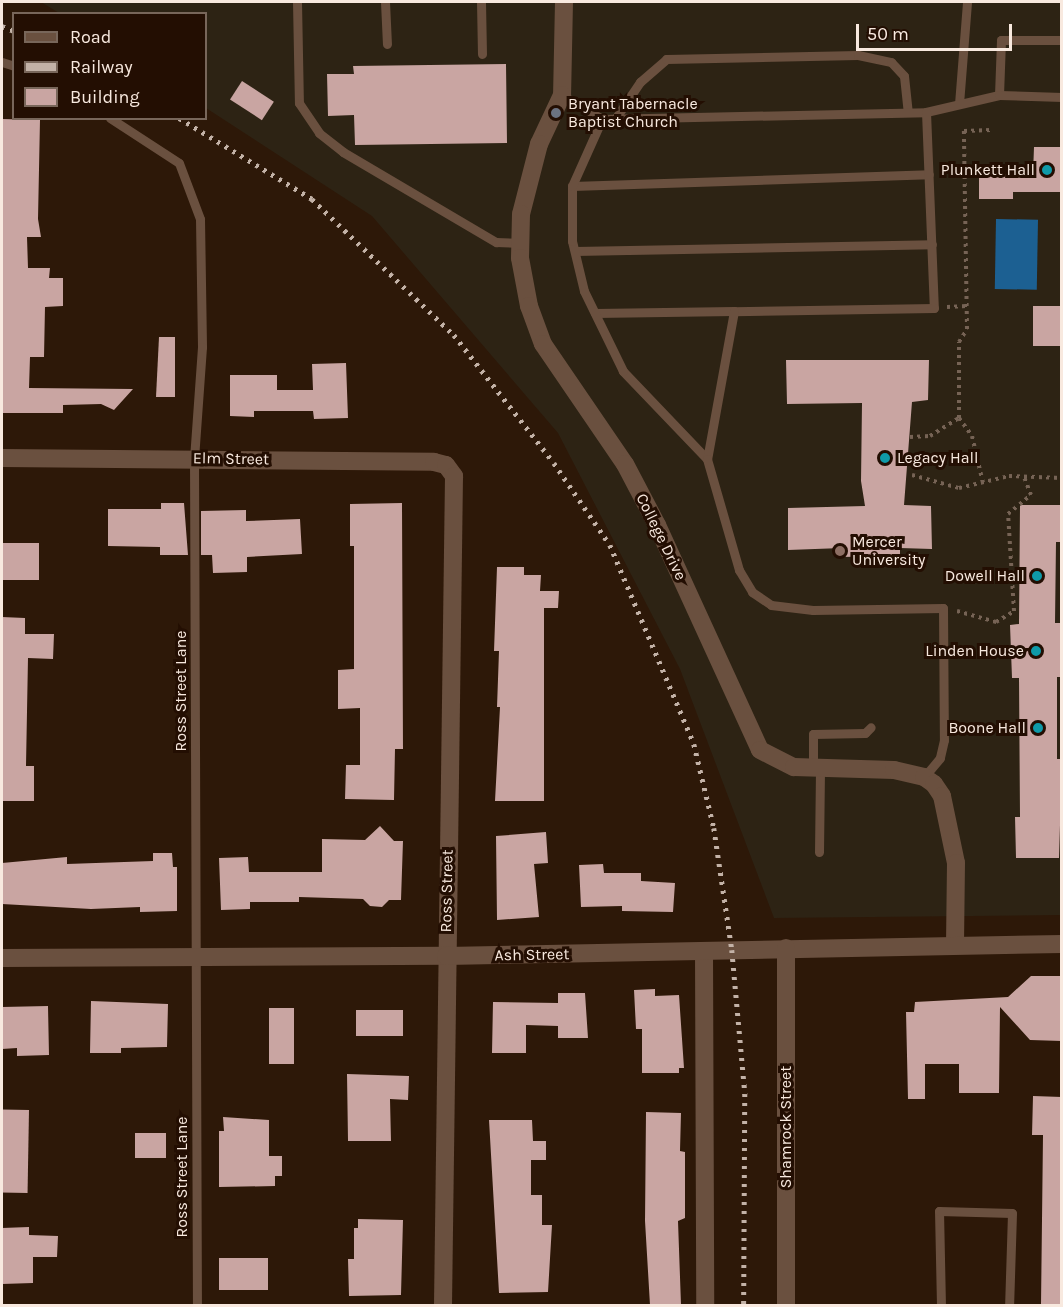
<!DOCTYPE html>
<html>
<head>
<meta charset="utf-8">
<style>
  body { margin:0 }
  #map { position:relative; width:1063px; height:1307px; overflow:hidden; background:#2d1808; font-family:Karla,sans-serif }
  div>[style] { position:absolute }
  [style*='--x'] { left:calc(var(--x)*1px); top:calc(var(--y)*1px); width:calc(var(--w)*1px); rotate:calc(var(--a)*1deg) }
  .education>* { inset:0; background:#2d2314 }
  .water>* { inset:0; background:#1c6092; transform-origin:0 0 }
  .building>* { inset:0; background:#c9a5a2; transform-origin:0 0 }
  .path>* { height:4px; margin-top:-2px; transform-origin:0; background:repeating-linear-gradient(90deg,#766355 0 3px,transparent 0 7.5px) }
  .service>* { height:9px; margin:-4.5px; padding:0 4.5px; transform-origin:4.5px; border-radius:4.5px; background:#6a503f }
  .minor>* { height:18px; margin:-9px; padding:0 9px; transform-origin:9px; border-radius:9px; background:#6a503f }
  .rail>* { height:4.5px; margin-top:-2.25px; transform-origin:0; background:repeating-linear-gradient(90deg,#c3b2a7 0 3px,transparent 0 9px) }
  .dots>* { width:16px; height:16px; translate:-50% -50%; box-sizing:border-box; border:3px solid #230e02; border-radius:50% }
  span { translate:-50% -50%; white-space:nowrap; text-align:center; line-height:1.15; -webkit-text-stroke:6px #230e02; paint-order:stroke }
  .poi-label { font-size:16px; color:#f8e9df }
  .left { translate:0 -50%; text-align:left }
  .right { translate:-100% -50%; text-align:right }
  .street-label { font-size:16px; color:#f8e9df }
  .frame { position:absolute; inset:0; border:3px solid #f8e9df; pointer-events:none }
  .legend { position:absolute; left:12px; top:12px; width:195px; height:108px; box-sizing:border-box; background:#230e02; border:2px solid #78665a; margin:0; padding:8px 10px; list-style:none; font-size:18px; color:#f8e9df }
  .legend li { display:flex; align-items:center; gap:12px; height:30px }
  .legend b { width:30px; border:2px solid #78665a }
  .scale { position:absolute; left:856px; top:24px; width:156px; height:27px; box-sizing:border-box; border:3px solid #f8e9df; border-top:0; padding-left:8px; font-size:18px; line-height:21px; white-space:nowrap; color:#f8e9df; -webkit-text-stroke:4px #230e02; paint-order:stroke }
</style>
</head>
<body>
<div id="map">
  <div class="education">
    <div style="clip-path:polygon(41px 2px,1061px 2px,1061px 915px,774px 918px,680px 669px,558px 433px,372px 216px,206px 108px,206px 14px,59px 13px)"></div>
  </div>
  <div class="water">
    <div style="left:996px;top:219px;width:42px;height:70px;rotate:1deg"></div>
  </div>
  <div class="building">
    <div style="clip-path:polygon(506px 64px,507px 143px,355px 145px,354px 115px,328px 116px,327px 74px,354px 74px,353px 66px)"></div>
    <div style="left:242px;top:81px;width:38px;height:22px;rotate:33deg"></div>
    <div style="clip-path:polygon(2px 119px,40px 120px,38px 219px,41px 237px,27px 237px,28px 268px,50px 268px,49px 278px,63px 278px,63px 306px,45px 307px,44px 357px,30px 357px,29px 388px,133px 389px,114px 410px,101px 404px,63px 405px,63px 413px,2px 413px)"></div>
    <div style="clip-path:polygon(1034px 147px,1062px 147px,1062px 192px,1013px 192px,1013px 199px,979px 199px,979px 174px,1033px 174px)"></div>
    <div style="left:1033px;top:306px;width:29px;height:40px"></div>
    <div style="clip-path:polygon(159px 337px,175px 337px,175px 397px,156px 397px)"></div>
    <div style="clip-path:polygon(786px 360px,929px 360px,928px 400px,912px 402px,904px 505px,931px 506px,932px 549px,900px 548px,900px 556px,839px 557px,842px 548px,788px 550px,788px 508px,865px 506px,861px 481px,862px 403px,787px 404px)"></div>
    <div style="clip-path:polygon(346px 363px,348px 418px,314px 419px,313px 411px,254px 411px,254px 417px,230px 416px,230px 375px,277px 375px,277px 390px,313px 390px,312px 364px)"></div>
    <div style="clip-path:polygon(161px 503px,184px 503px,188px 555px,160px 555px,160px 547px,108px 546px,108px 509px,161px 509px)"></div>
    <div style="clip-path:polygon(402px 503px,403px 749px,395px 749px,394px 800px,345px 799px,346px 765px,360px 765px,360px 708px,338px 709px,338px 670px,354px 669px,354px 546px,350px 546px,350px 504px)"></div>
    <div style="clip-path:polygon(1020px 505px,1062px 505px,1062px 542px,1056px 542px,1055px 623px,1062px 623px,1062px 677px,1057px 677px,1057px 759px,1062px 759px,1059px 858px,1016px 858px,1015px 817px,1020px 817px,1019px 678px,1012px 678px,1010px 625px,1019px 624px)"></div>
    <div style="clip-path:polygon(246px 510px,246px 521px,300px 519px,302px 554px,247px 557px,247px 572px,213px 573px,212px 555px,201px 555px,201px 511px)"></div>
    <div style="left:2px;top:543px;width:37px;height:37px"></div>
    <div style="clip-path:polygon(497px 567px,524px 567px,524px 575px,541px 575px,540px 591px,559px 591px,558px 608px,544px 608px,544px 801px,495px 801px,500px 707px,497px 707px,499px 651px,494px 651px)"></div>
    <div style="clip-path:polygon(2px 617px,25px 618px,25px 634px,54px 634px,53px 659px,28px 658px,26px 766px,34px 766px,34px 801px,2px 801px)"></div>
    <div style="clip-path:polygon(380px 826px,394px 841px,403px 841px,401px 900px,389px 900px,382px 907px,370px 906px,363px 899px,299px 897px,299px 902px,250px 902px,250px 909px,221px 910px,219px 858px,248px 857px,249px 872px,322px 872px,322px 839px,365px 840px)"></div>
    <div style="clip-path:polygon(546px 832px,548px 863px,534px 864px,539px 917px,497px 920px,496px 836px)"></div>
    <div style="clip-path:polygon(153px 853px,172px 853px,173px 867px,177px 867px,177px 911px,140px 912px,140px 907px,91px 909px,2px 904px,2px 863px,67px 857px,67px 864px,153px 861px)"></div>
    <div style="clip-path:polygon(603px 864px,604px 873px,641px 873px,641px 881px,675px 883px,673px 912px,622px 911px,622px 906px,581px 907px,579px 865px)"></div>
    <div style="clip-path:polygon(1031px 976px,1062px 976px,1062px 1041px,1030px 1040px,1000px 1007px,999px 1093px,959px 1093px,959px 1064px,925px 1064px,925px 1099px,908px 1099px,906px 1012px,914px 1012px,915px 1002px,1008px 997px)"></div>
    <div style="clip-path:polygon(655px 989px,655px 996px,679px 995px,684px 1068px,679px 1068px,679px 1073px,642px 1073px,642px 1029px,636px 1029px,634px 990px)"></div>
    <div style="clip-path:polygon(558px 993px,585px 993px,588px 1038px,558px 1038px,558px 1026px,526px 1025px,526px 1053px,492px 1053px,493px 1002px,558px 1003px)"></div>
    <div style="clip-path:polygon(91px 1001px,168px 1004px,167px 1047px,121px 1048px,121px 1053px,90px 1053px)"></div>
    <div style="clip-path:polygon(48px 1006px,49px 1055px,17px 1056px,17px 1048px,2px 1049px,2px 1007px)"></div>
    <div style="left:269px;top:1008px;width:25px;height:56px"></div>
    <div style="left:356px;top:1010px;width:47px;height:26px"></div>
    <div style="clip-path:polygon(347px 1074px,409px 1076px,408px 1100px,390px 1099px,391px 1141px,348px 1141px)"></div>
    <div style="clip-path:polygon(1033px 1096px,1062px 1097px,1062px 1305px,1041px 1305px,1043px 1135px,1032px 1135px)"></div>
    <div style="left:29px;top:1110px;width:83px;height:27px;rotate:91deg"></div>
    <div style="clip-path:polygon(646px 1112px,681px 1113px,680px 1151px,685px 1152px,685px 1218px,678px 1221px,681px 1305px,650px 1305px,645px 1221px)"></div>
    <div style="clip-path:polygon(223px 1117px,269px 1120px,269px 1156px,282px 1156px,282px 1176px,275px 1176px,275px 1186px,219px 1187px,219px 1131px,224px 1131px)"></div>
    <div style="clip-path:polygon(489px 1120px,532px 1120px,533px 1141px,546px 1141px,546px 1160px,531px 1160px,531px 1195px,542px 1195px,542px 1225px,552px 1225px,548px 1292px,499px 1293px)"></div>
    <div style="left:135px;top:1133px;width:31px;height:25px"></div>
    <div style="clip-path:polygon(358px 1219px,403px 1220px,401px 1295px,349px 1296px,348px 1259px,354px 1259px,354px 1228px,358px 1228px)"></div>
    <div style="clip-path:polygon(29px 1227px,29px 1235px,58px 1236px,57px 1257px,33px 1257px,33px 1283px,2px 1284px,2px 1228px)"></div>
    <div style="left:219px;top:1258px;width:49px;height:32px"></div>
  </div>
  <div class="path">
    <div style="--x:947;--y:307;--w:20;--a:-3"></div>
    <div style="--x:959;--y:418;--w:76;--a:-90"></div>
    <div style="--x:959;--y:342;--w:15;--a:-58"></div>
    <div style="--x:967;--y:329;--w:198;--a:-90.9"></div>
    <div style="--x:964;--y:131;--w:27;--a:-2"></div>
    <div style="--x:910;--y:437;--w:20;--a:-3"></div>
    <div style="--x:930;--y:436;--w:34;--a:-32"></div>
    <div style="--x:959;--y:418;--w:22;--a:54"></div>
    <div style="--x:972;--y:436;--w:48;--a:76.8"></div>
    <div style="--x:912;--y:475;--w:49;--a:15.5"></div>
    <div style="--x:959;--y:488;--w:51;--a:-13.5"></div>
    <div style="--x:1009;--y:476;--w:53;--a:2.2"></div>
    <div style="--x:957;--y:611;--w:41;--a:15.8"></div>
    <div style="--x:996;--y:622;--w:21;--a:-31"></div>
    <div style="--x:1014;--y:611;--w:97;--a:-93.5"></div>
    <div style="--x:1008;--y:514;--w:30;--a:-40"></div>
    <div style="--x:1031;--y:495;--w:19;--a:-111"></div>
  </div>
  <div class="service">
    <div style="--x:297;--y:2;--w:101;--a:88.9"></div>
    <div style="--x:299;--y:103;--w:36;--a:56"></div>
    <div style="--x:319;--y:133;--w:31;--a:38"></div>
    <div style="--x:343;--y:152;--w:178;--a:30.5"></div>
    <div style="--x:496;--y:242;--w:24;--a:2"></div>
    <div style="--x:385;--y:2;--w:42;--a:87.3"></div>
    <div style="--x:481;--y:2;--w:52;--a:88.9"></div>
    <div style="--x:2;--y:62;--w:13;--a:18"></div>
    <div style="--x:562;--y:95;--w:47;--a:31"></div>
    <div style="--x:999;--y:95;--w:55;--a:-87.9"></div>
    <div style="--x:1001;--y:40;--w:61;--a:0"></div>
    <div style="--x:959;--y:104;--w:102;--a:-85.5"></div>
    <div style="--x:926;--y:112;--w:75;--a:-13.1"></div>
    <div style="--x:999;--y:95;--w:63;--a:1.8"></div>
    <div style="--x:110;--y:118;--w:82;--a:33.1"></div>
    <div style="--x:179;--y:163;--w:60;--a:69.4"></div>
    <div style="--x:200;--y:219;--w:128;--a:89.1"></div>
    <div style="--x:202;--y:347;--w:112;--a:94.1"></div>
    <div style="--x:194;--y:459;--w:847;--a:89.8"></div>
    <div style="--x:615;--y:119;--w:45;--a:-56"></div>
    <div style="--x:640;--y:82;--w:35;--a:-41"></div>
    <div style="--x:666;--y:59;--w:192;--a:-1.2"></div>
    <div style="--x:858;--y:55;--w:34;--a:12"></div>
    <div style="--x:891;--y:62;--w:19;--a:47"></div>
    <div style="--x:904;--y:76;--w:36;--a:84"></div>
    <div style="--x:572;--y:186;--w:357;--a:-1.9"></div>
    <div style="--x:575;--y:251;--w:357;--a:-1.1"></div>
    <div style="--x:595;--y:313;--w:139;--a:-0.8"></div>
    <div style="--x:707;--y:459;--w:122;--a:-133.7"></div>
    <div style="--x:623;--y:371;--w:89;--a:-116"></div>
    <div style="--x:584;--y:291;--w:51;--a:-103.5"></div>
    <div style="--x:572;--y:241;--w:55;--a:-90"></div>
    <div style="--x:572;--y:186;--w:73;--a:-65.9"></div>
    <div style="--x:602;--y:119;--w:324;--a:-1.2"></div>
    <div style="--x:926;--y:112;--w:196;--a:87.7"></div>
    <div style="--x:934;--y:308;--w:200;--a:179.1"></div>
    <div style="--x:734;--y:311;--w:150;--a:100.3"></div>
    <div style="--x:707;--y:459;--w:116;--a:73.9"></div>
    <div style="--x:739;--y:570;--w:26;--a:59"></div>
    <div style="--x:752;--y:592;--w:23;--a:34"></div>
    <div style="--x:771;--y:605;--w:42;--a:6.8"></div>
    <div style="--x:813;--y:610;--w:130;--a:-0.9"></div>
    <div style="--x:943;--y:608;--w:132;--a:89.6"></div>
    <div style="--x:944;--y:740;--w:18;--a:103"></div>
    <div style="--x:940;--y:758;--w:25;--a:130"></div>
    <div style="--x:813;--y:769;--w:35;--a:-90"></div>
    <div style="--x:813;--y:734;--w:52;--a:-1.1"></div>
    <div style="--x:865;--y:733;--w:8;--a:-45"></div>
    <div style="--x:819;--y:852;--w:83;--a:-89.3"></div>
    <div style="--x:941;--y:1306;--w:95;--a:-91.2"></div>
    <div style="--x:939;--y:1211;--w:73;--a:1.6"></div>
    <div style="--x:1012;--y:1213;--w:93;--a:91.8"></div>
  </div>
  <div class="minor">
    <div style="--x:564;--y:2;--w:93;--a:91.2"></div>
    <div style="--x:562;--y:95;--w:54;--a:115.1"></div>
    <div style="--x:539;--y:144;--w:72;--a:104.4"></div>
    <div style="--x:521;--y:214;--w:44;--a:91.3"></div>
    <div style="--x:520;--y:258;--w:49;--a:79.4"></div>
    <div style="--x:529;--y:306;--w:40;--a:69.8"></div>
    <div style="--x:543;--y:344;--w:145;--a:55.7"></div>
    <div style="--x:625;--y:464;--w:69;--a:62.3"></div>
    <div style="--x:657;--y:525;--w:247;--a:65.4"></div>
    <div style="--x:760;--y:750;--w:38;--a:27"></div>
    <div style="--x:794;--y:767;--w:100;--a:1.7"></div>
    <div style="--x:894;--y:770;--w:31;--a:13"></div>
    <div style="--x:924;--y:777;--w:12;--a:35"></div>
    <div style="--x:934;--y:784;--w:14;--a:56"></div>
    <div style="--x:942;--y:796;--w:68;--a:78.2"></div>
    <div style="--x:956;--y:863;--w:81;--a:90.7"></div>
    <div style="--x:2;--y:458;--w:432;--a:0.5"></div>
    <div style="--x:434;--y:462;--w:12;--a:14"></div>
    <div style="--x:446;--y:465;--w:14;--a:54"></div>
    <div style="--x:454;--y:476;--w:830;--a:90.76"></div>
    <div style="--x:704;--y:951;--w:355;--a:89.8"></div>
    <div style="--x:2;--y:958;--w:444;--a:-0.3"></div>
    <div style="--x:446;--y:956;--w:616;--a:-1.12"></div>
    <div style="--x:786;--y:1306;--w:358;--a:-90"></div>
  </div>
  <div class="rail">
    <div style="--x:2;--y:26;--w:13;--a:23"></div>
    <div style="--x:179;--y:118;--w:156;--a:31.3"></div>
    <div style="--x:312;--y:199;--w:197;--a:43.8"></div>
    <div style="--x:454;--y:335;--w:162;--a:52"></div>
    <div style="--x:554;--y:463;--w:99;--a:55.7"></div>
    <div style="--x:610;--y:545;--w:216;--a:67.1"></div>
    <div style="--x:694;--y:744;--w:86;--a:76.6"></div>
    <div style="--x:714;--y:828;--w:123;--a:81.6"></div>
    <div style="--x:732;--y:950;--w:145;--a:84.8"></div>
    <div style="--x:745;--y:1094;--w:212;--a:90.3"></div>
  </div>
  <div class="dots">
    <div style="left:556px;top:113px;background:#6b7280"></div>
    <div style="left:1047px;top:170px;background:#0f9aa8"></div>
    <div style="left:885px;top:458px;background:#0f9aa8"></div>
    <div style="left:840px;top:551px;background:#8d6e63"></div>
    <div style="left:1037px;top:576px;background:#0f9aa8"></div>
    <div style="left:1036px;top:651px;background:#0f9aa8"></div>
    <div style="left:1038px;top:728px;background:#0f9aa8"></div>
  </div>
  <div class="poi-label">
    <span class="left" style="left:568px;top:113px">Bryant Tabernacle<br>Baptist Church</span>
    <span class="right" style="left:1035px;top:170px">Plunkett Hall</span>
    <span class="left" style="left:897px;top:458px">Legacy Hall</span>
    <span class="left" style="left:852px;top:551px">Mercer<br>University</span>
    <span class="right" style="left:1025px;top:576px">Dowell Hall</span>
    <span class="right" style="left:1024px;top:651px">Linden House</span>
    <span class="right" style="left:1026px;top:728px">Boone Hall</span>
  </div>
  <div class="street-label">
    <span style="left:231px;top:459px;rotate:1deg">Elm Street</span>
    <span style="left:661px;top:537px;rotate:64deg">College Drive</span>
    <span style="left:181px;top:691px;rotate:-90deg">Ross Street Lane</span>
    <span style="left:447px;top:891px;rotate:-89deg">Ross Street</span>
    <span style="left:532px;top:955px;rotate:-1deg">Ash Street</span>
    <span style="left:786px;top:1127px;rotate:-90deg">Shamrock Street</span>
    <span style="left:182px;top:1177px;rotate:-90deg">Ross Street Lane</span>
  </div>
  <div class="frame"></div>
  <ul class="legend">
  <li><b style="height:8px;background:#6a503f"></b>Road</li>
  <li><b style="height:8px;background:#c3b2a7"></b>Railway</li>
  <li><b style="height:16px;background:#c9a5a2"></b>Building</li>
  </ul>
  <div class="scale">50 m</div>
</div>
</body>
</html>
